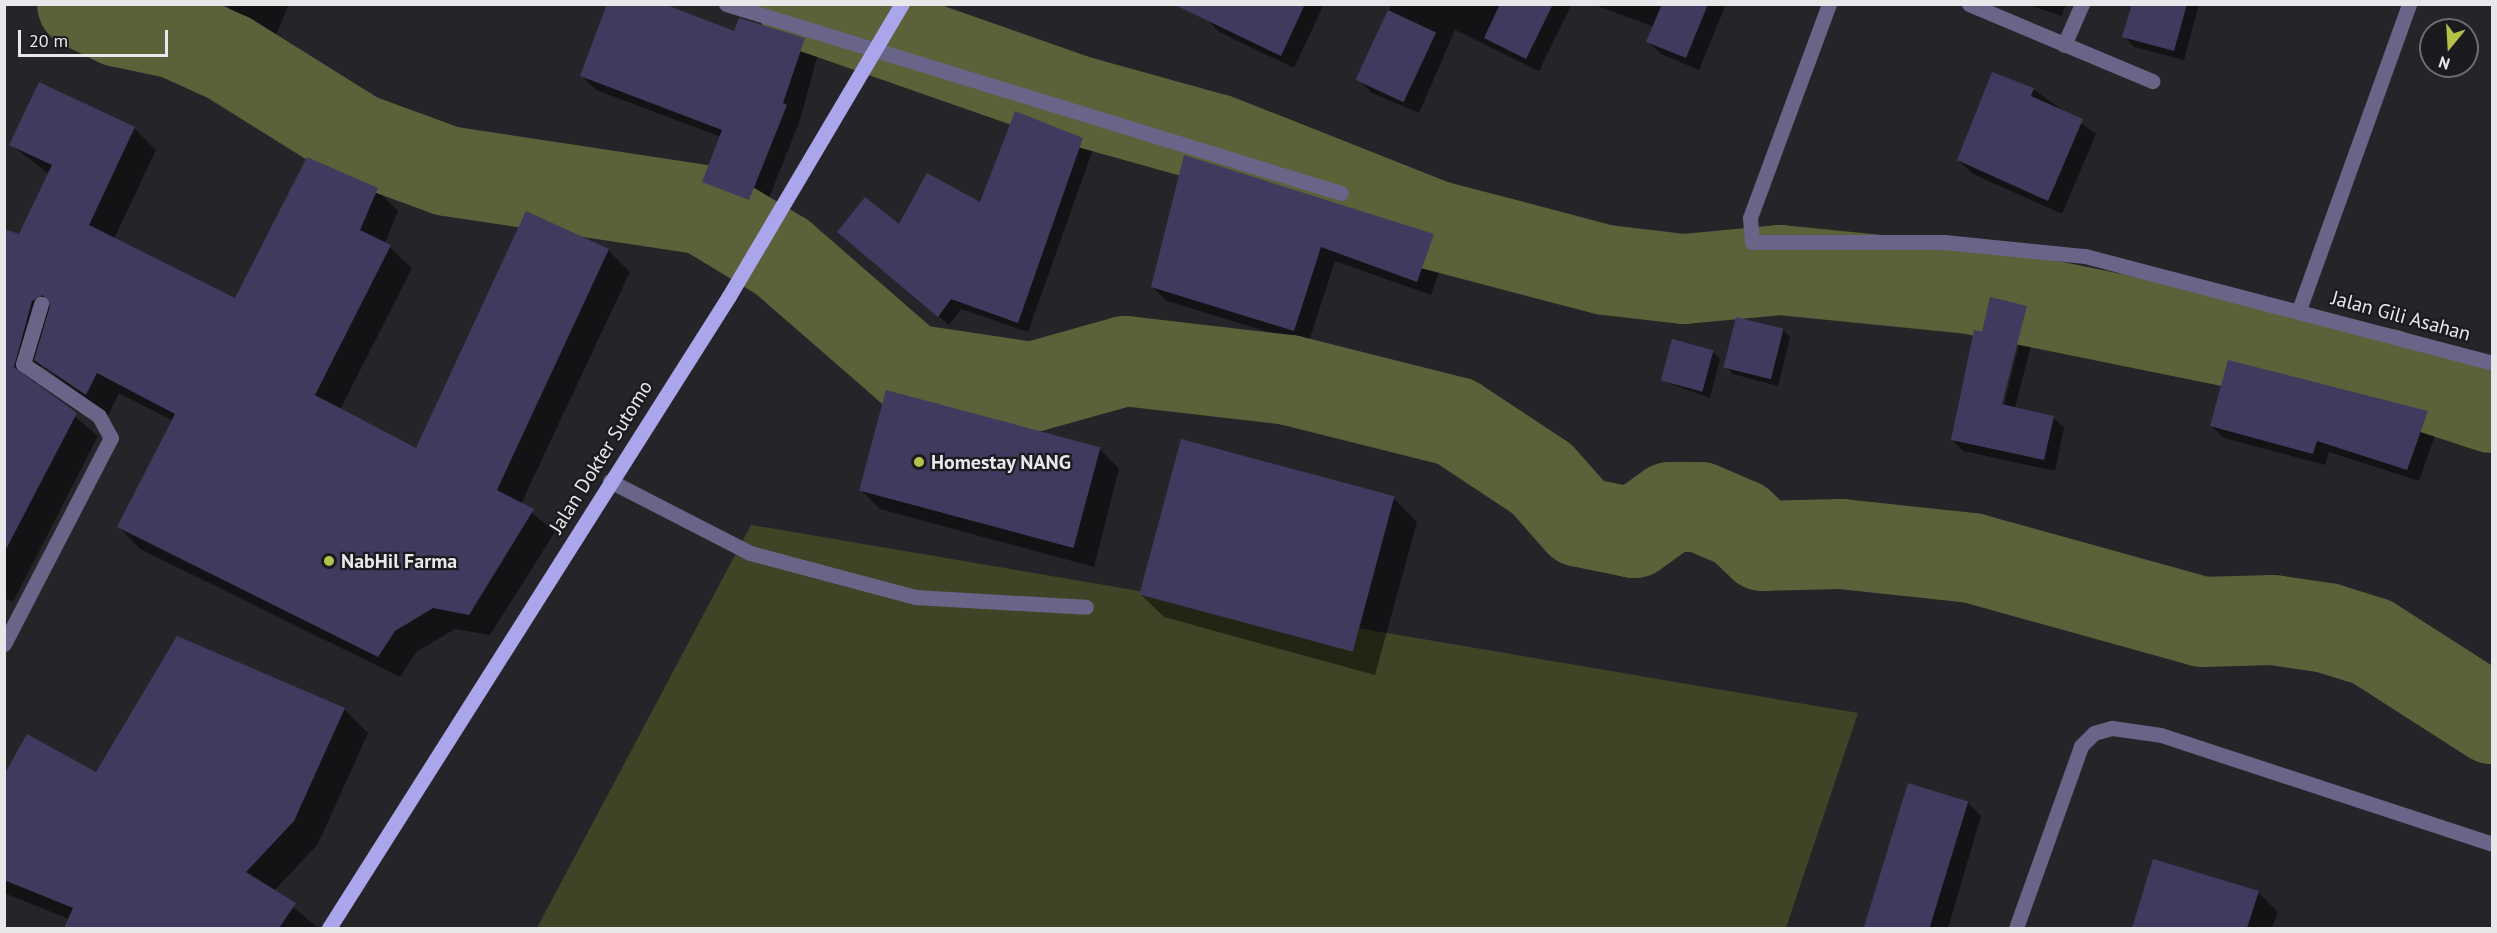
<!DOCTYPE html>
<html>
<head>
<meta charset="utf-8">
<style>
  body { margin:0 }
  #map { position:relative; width:2497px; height:933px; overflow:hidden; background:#252529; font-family:"PT Sans",sans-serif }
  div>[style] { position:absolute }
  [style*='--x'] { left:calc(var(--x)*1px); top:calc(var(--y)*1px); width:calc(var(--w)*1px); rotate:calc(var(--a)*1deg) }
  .green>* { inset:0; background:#404427 }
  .shadow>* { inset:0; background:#0007 }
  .river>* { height:90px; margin:-45px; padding:0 45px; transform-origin:45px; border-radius:45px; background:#5b6139 }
  .building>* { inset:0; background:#3f3b5f; transform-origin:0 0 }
  .minor>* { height:15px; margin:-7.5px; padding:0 7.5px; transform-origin:7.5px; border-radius:7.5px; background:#686588 }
  .major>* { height:15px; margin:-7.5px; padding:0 7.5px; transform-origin:7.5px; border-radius:7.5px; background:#aba5ec }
  .dots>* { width:16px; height:16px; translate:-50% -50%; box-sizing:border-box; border:3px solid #1b1b1f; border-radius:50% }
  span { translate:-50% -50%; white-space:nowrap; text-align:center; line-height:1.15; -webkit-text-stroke:4.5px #1b1b1f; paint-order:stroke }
  .street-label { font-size:20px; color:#e8e8eb }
  .poi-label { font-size:20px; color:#e8e8eb; font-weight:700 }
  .left { translate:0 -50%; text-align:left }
  .frame { position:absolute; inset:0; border:6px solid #e8e8eb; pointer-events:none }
  .north { position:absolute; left:2419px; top:18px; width:60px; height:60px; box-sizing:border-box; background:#1b1b1f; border:2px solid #6d6d71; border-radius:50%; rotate:198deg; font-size:16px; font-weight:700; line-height:24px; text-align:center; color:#e8e8eb }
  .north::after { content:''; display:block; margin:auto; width:21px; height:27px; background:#b4c24a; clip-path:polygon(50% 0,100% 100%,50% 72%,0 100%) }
  .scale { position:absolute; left:18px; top:30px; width:150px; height:27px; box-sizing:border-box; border:3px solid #e8e8eb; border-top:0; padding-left:8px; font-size:18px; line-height:21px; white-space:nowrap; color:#e8e8eb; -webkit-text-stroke:4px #1b1b1f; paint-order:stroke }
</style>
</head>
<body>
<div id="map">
  <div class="green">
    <div style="clip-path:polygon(751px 525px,1858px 713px,1786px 928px,537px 928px)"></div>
  </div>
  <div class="shadow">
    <div style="clip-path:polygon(226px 4px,289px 4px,275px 37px,237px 21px)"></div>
    <div style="clip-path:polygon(776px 4px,826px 4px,818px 26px,781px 15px)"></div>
    <div style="clip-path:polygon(1213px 4px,1324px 4px,1294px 68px,1219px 32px,1207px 19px)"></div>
    <div style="clip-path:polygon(1392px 4px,1572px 4px,1539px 71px,1455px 30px,1419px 113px,1372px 93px,1359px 80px)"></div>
    <div style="clip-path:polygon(1592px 4px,1726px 4px,1699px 70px,1661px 54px,1648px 42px,1654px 27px)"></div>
    <div style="clip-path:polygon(2026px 4px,2066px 4px,2062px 16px)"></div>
    <div style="clip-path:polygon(2134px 4px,2199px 4px,2184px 60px,2134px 47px,2124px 36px)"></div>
    <div style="clip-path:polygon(735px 32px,804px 40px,818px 54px,800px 120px,763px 213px,718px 195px,704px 181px,721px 137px,596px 90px,582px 76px)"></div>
    <div style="clip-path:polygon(40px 84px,134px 128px,156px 150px,114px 239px,235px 300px,377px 190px,398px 211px,385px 243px,412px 268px,340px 410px,417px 450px,608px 250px,630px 272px,521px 504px,555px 532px,490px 635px,455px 629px,416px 652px,400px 677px,140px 549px,119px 527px,173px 421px,119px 393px,108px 416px,41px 365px,36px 384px,98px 436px,13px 602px,4px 598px,4px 230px,20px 236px,49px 174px,11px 145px)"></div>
    <div style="clip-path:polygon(2033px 89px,2096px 134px,2062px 214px,1973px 174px,1958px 160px)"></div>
    <div style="clip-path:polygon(1083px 139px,1093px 149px,1028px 332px,961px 309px,949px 325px,849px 242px,981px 204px)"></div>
    <div style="clip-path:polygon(1185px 157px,1433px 235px,1447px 250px,1431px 295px,1335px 261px,1308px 344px,1167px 301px,1152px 287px)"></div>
    <div style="clip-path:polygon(evenodd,2026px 308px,2038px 319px,2015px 407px,2053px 417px,2064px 428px,2055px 471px,1963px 451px,1952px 440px,1983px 333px,2026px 308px,2024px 313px,2027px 313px,2002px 412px,1999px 411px,2024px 313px)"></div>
    <div style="clip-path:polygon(1783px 330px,1790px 337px,1778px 386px,1733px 374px,1726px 367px)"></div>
    <div style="clip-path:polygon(1713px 352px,1720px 359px,1710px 398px,1663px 381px)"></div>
    <div style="clip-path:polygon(2389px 399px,2427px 412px,2439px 424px,2419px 481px,2329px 452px,2325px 465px,2224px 438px,2211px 426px,2387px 404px)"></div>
    <div style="clip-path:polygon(1100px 449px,1119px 469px,1094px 567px,880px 509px,861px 490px)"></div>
    <div style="clip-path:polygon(1393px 498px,1417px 522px,1375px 675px,1164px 617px,1140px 594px)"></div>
    <div style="clip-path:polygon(344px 709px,368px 733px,318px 844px,274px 891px,318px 928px,65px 928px,69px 919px,4px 893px,4px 778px,96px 774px)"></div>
    <div style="clip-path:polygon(1909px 785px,1967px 802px,1981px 816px,1948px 928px,1867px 928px)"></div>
    <div style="clip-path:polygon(2154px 861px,2258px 892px,2278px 912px,2272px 928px,2133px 928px)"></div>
  </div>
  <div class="river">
    <div style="--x:82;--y:4;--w:41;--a:25.9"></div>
    <div style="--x:119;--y:22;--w:58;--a:11.9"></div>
    <div style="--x:176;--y:34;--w:58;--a:24.4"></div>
    <div style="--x:229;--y:58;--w:151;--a:32"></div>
    <div style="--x:357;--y:138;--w:96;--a:20.1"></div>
    <div style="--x:447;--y:171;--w:260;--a:8.6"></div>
    <div style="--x:704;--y:210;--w:91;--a:31.1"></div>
    <div style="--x:782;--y:257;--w:171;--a:41"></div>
    <div style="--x:911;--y:369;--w:122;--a:8.5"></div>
    <div style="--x:1032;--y:387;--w:97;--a:-15.6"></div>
    <div style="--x:1125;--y:361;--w:165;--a:6.6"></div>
    <div style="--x:1289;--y:380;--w:172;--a:14.1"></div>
    <div style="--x:1456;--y:422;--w:103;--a:33.5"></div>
    <div style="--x:1542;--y:479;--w:57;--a:48.5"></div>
    <div style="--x:1580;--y:522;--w:55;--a:11.5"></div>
    <div style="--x:1634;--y:533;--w:44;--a:-35.8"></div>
    <div style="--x:1670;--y:507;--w:30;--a:0"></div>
    <div style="--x:1700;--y:507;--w:43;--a:23"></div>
    <div style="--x:1740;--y:524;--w:32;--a:44"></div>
    <div style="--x:1763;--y:546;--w:78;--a:-1.5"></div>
    <div style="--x:1841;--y:544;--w:132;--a:6.1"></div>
    <div style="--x:1972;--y:558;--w:239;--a:15.5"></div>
    <div style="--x:2202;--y:622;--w:71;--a:-1.6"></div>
    <div style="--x:2273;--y:620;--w:55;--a:8.4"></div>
    <div style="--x:2327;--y:628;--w:47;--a:17.3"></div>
    <div style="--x:2372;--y:642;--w:143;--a:32.7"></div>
    <div style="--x:802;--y:4;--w:290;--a:19.3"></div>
    <div style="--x:1076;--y:100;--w:146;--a:15.5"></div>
    <div style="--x:1217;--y:139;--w:233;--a:21.6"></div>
    <div style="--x:1434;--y:225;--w:178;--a:14.7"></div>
    <div style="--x:1606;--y:270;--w:79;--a:6.6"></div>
    <div style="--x:1684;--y:279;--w:96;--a:-5.4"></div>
    <div style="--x:1780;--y:270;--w:191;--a:5.7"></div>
    <div style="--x:1970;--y:289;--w:427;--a:11.5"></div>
    <div style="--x:2388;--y:374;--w:109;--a:18.1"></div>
  </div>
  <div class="building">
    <div style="clip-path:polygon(607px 4px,664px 4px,734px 31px,739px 18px,805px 38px,783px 103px,787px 105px,749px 200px,702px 182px,722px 130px,580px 76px)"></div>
    <div style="clip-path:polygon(1173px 4px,1305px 4px,1281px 56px)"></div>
    <div style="clip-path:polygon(1500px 4px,1553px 4px,1526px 59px,1484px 38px)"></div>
    <div style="clip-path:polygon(1662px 4px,1708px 4px,1686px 58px,1646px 42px)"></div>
    <div style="clip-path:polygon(2132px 4px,2187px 4px,2174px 51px,2122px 37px)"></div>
    <div style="left:1388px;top:10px;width:53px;height:77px;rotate:25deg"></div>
    <div style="clip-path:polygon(1992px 72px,2034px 88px,2031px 96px,2083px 119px,2048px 201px,1957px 160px)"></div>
    <div style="clip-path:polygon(39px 82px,135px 127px,89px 225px,235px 298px,307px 157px,378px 188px,360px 230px,391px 245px,315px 395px,416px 448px,526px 211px,609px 249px,497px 490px,534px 509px,469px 615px,433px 608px,395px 631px,378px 657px,117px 527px,175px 414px,97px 373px,86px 395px,34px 360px,50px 306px,43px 295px,32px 301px,14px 367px,77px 413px,4px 553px,4px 229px,19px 234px,52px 165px,9px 145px)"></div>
    <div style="clip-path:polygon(1015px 111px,1083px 138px,1018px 323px,951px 299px,938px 317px,837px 232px,865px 197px,899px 224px,927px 173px,980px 202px)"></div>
    <div style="clip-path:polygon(1184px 155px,1434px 234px,1417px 282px,1321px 247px,1294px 331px,1151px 287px)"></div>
    <div style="clip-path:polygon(1990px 297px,2027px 306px,2002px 404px,2054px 416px,2044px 460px,1951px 440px,1974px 330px,1982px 332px)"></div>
    <div style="left:1736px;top:317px;width:49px;height:52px;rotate:14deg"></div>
    <div style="left:1672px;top:339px;width:43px;height:43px;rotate:15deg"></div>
    <div style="clip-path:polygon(2228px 360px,2428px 411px,2407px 470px,2317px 441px,2313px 454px,2210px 426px)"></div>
    <div style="left:886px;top:390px;width:222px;height:104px;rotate:15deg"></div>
    <div style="left:1181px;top:439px;width:221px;height:161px;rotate:15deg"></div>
    <div style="clip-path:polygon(177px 636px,345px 708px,294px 821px,246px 872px,296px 903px,279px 928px,64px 928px,73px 908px,4px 880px,4px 775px,27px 734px,96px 772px)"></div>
    <div style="left:1908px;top:783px;width:63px;height:151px;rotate:17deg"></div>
    <div style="clip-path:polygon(2153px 859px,2259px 891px,2247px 928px,2132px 928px)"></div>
  </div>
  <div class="minor">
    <div style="--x:726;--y:4;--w:643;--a:17.08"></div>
    <div style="--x:1829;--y:4;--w:228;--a:110.3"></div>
    <div style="--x:1750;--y:218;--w:24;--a:85"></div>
    <div style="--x:1752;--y:242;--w:192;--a:0"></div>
    <div style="--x:1944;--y:242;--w:142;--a:5.7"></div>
    <div style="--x:2085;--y:256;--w:421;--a:14.7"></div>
    <div style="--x:1969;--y:4;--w:199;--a:22.8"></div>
    <div style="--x:2064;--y:45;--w:45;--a:-66.3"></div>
    <div style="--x:2299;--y:310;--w:325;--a:-70.2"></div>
    <div style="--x:610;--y:481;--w:157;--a:27.2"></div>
    <div style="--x:750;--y:553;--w:171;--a:14.9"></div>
    <div style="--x:915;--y:597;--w:171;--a:3.3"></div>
    <div style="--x:4;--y:644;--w:232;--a:-62.6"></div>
    <div style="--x:111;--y:438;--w:25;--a:-119"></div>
    <div style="--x:99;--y:416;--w:92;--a:-145.6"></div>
    <div style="--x:23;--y:364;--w:63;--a:-73.3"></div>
    <div style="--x:2016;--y:928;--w:193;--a:-70.3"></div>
    <div style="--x:2081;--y:746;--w:18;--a:-45"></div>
    <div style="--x:2094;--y:733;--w:19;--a:-16"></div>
    <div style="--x:2112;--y:728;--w:49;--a:8.1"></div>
    <div style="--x:2161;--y:735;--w:348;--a:18.2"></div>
  </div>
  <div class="major">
    <div style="--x:329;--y:928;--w:748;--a:-57.67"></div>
    <div style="--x:729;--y:296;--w:339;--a:-59.4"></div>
  </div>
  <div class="dots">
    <div style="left:919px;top:462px;background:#b4c24a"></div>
    <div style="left:329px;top:561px;background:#b4c24a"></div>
  </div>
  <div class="street-label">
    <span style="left:2401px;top:316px;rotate:15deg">Jalan Gili Asahan</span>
    <span style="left:601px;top:457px;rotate:-58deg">Jalan Dokter Sutomo</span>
  </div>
  <div class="poi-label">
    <span class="left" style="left:931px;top:462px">Homestay NANG</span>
    <span class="left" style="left:341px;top:561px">NabHil Farma</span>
  </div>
  <div class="frame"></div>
  <div class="north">N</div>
  <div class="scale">20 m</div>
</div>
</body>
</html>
